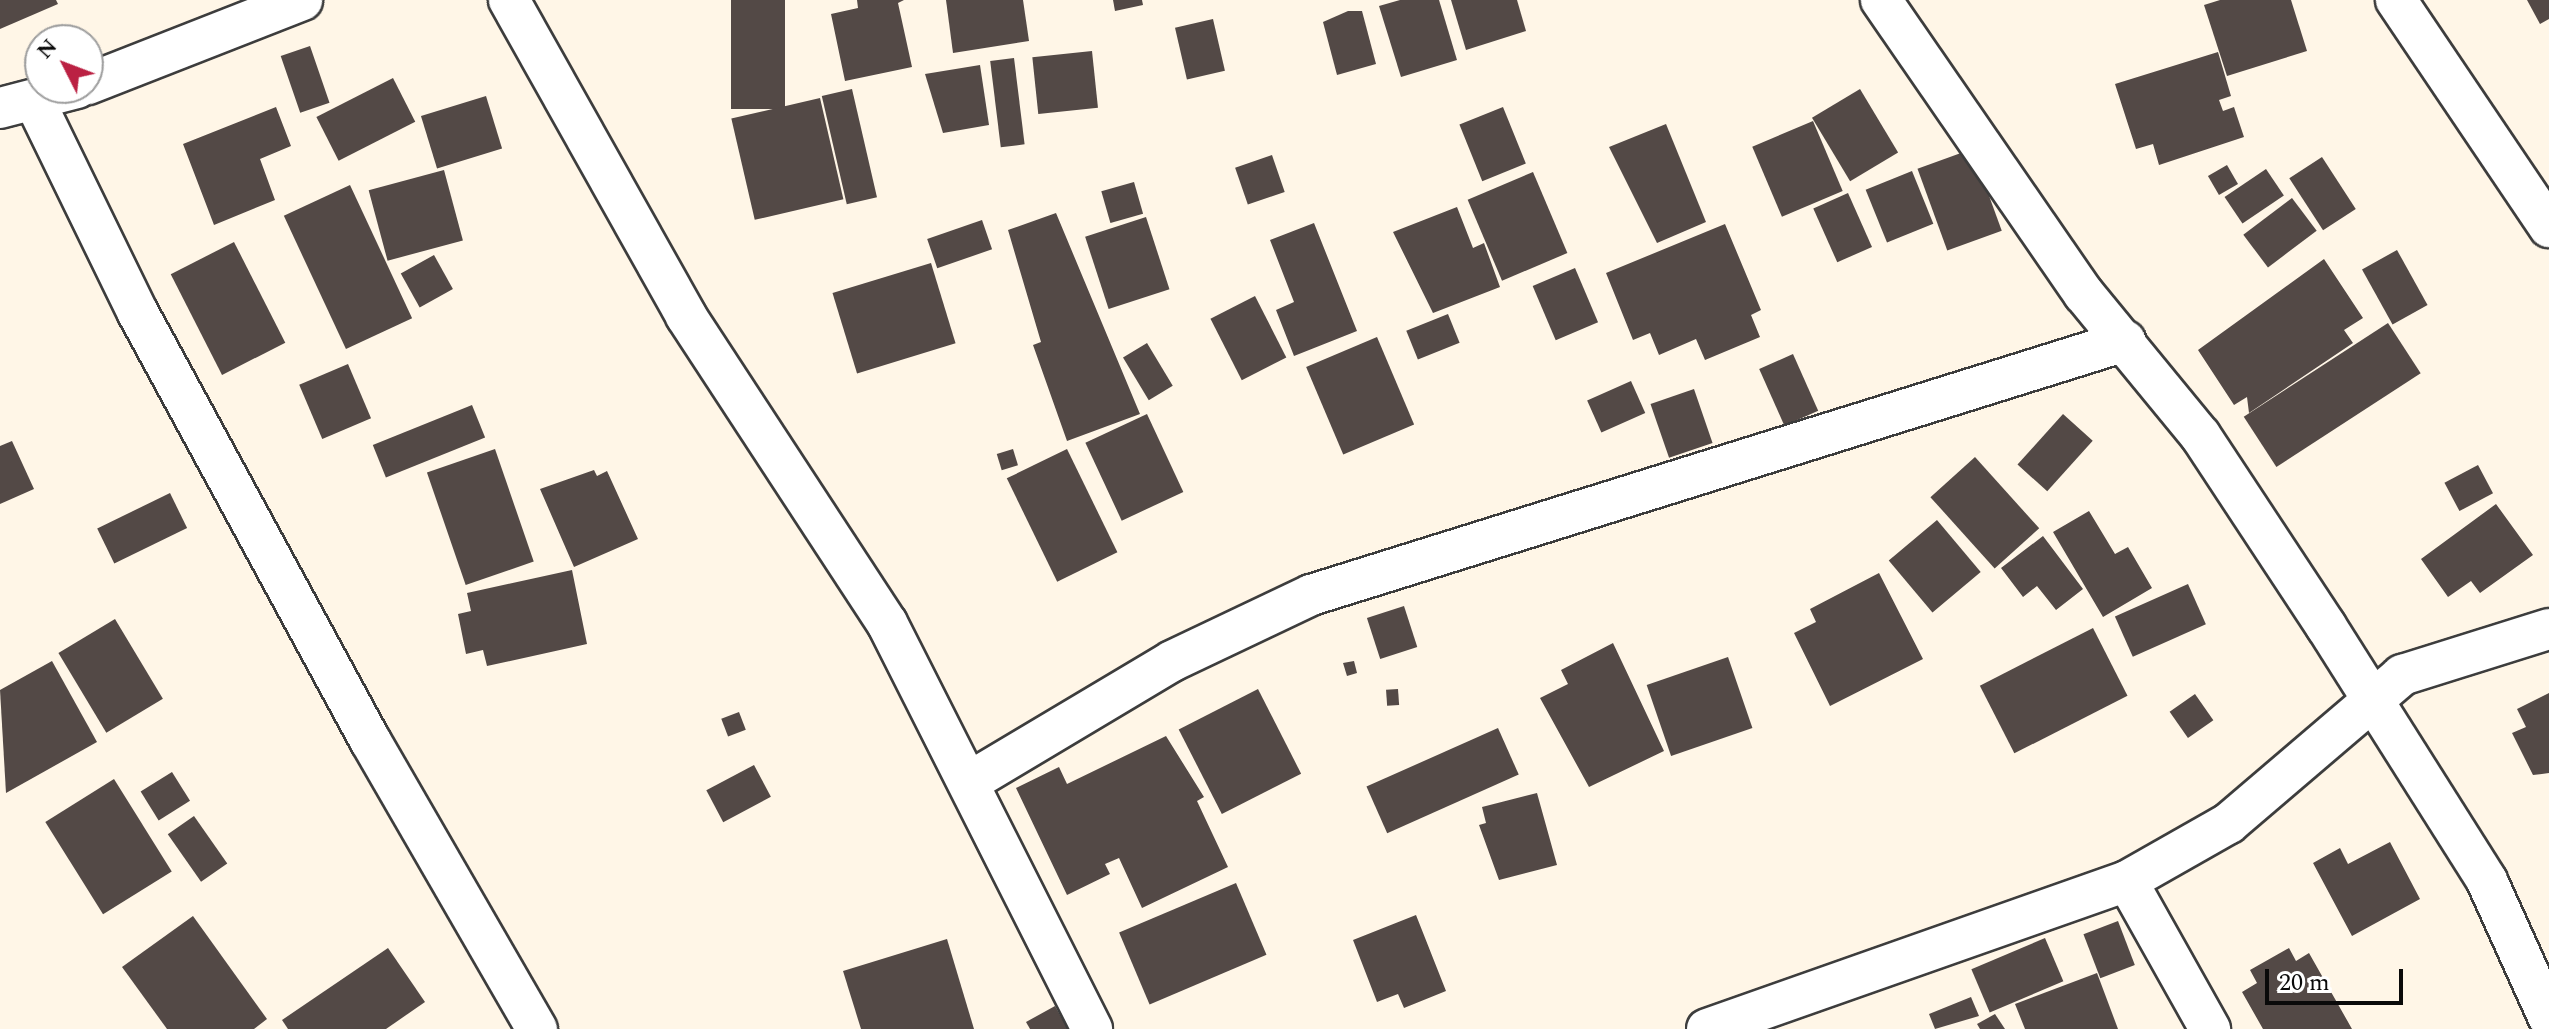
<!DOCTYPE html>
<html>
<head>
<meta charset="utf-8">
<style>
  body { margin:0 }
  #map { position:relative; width:2549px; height:1029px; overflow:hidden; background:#fff6e7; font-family:Spectral,serif }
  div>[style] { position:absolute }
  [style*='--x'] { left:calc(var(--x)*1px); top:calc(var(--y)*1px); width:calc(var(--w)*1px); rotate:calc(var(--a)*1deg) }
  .building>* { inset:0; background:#534946; transform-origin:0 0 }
  .roads { filter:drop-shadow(2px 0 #3d3d3d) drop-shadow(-2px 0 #3d3d3d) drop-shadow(0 2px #3d3d3d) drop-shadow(0 -2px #3d3d3d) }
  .street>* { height:40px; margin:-20px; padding:0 20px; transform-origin:20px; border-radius:20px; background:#fff }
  span { translate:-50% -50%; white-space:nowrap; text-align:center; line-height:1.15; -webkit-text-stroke:8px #fff; paint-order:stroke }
  .north { position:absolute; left:24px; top:24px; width:80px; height:80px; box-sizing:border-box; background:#fff; border:2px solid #9d9d9d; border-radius:50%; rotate:312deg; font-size:22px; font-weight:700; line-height:32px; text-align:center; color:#0a0a0a }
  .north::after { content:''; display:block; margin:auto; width:28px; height:36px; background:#bb2143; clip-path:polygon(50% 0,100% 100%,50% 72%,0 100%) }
  .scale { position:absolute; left:2265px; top:969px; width:138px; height:36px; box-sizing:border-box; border:4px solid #0a0a0a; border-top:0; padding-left:10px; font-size:24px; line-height:28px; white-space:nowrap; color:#0a0a0a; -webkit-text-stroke:6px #fff; paint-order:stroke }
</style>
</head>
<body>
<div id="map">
  <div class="building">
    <div style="clip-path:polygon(0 0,56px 0,58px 4px,0 29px)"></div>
    <div style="left:731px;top:0;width:54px;height:109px"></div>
    <div style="clip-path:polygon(857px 0,904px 0,898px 3px,912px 67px,845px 81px,831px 14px,858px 8px)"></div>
    <div style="clip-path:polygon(946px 0,1023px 0,1029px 41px,953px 53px)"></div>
    <div style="clip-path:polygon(1113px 0,1142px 0,1143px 5px,1115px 11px)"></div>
    <div style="clip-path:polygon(1400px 0,1439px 0,1457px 60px,1401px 77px,1379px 6px)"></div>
    <div style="clip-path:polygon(1451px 0,1517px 0,1526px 31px,1466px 50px)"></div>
    <div style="clip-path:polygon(2220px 0,2291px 0,2307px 51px,2227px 76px,2204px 5px)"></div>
    <div style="clip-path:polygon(2527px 0,2549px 0,2549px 19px,2540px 24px)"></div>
    <div style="clip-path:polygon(1348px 11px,1362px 11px,1376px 64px,1337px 75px,1323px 22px)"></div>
    <div style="left:1213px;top:19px;width:53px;height:39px;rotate:77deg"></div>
    <div style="left:310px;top:46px;width:60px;height:31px;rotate:71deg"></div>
    <div style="left:1092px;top:51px;width:57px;height:60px;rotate:84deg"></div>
    <div style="clip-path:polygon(2218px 52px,2231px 96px,2219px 100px,2223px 111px,2234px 107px,2244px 137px,2159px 165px,2153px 144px,2136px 149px,2115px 84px)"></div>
    <div style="left:1014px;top:58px;width:87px;height:24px;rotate:83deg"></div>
    <div style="clip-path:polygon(980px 65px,989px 125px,943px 133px,925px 74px)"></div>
    <div style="left:393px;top:78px;width:49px;height:86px;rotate:63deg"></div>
    <div style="left:852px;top:89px;width:111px;height:31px;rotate:77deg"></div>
    <div style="left:1860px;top:89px;width:74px;height:56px;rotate:59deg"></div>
    <div style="left:486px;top:96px;width:55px;height:68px;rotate:73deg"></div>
    <div style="left:820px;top:98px;width:104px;height:91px;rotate:77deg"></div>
    <div style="clip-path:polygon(276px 107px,291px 146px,260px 159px,275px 200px,214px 225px,183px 144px)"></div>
    <div style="left:1503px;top:107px;width:61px;height:47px;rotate:68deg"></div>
    <div style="left:1813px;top:121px;width:76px;height:66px;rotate:67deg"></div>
    <div style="clip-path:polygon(1666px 124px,1706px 222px,1657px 243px,1609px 147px)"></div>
    <div style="left:1972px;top:149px;width:87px;height:58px;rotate:70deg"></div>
    <div style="left:1272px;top:155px;width:39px;height:39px;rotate:71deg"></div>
    <div style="left:2322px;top:157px;width:62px;height:39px;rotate:57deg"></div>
    <div style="left:2227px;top:165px;width:22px;height:22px;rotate:60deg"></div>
    <div style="left:2266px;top:169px;width:32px;height:50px;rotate:56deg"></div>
    <div style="left:444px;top:170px;width:73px;height:78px;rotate:75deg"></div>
    <div style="left:1912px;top:171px;width:57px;height:50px;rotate:68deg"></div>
    <div style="left:1533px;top:172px;width:88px;height:71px;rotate:67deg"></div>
    <div style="left:1134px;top:182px;width:33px;height:34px;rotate:74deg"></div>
    <div style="left:350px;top:185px;width:147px;height:73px;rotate:65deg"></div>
    <div style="left:1848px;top:193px;width:59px;height:38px;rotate:66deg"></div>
    <div style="left:2292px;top:198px;width:41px;height:61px;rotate:53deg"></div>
    <div style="clip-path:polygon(1457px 207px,1473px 248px,1484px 243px,1500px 287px,1433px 313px,1393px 232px)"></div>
    <div style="clip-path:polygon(1056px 213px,1140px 414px,1067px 441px,1033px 345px,1041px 342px,1008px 230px)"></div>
    <div style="left:1146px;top:217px;width:76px;height:64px;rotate:72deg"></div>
    <div style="left:982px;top:220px;width:31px;height:58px;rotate:71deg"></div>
    <div style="clip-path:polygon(1314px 223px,1357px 331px,1294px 356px,1276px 310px,1294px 302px,1270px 240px)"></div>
    <div style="clip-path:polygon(1725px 224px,1761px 310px,1751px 315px,1760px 337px,1705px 360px,1696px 339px,1659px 355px,1650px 333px,1633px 340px,1606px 273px)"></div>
    <div style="left:234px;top:242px;width:113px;height:71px;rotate:63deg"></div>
    <div style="left:2397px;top:250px;width:63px;height:40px;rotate:61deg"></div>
    <div style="left:434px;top:255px;width:39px;height:38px;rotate:61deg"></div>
    <div style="clip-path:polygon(2324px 259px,2363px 318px,2344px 330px,2353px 343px,2249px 413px,2247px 397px,2234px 405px,2198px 350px)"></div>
    <div style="left:931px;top:263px;width:84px;height:103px;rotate:73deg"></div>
    <div style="left:1575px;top:268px;width:59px;height:46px;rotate:67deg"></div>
    <div style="left:1255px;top:296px;width:69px;height:50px;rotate:63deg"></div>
    <div style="left:1448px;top:314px;width:31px;height:45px;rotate:68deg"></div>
    <div style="left:2388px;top:323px;width:60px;height:172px;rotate:57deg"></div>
    <div style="left:1377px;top:337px;width:95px;height:77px;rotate:67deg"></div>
    <div style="left:1147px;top:343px;width:50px;height:28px;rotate:59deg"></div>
    <div style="left:1793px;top:354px;width:62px;height:37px;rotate:66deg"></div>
    <div style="left:348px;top:364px;width:59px;height:53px;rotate:67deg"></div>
    <div style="left:1631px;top:381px;width:35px;height:48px;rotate:66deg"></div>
    <div style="left:1694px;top:389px;width:57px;height:46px;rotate:71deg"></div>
    <div style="left:472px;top:405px;width:35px;height:107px;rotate:68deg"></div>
    <div style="left:1147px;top:414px;width:86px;height:68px;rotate:65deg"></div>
    <div style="left:2063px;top:414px;width:40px;height:68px;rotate:42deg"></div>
    <div style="clip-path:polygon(12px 441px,34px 489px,0 504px,0 446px)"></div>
    <div style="left:495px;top:449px;width:119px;height:72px;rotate:71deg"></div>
    <div style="left:1013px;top:449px;width:17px;height:17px;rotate:73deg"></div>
    <div style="left:1067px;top:449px;width:115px;height:67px;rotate:64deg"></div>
    <div style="left:1975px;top:457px;width:96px;height:60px;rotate:48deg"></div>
    <div style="left:2478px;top:465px;width:32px;height:38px;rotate:62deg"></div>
    <div style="clip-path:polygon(594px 470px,597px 476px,607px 471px,638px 539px,574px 567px,540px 489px)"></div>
    <div style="left:170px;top:493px;width:39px;height:81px;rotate:64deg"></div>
    <div style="clip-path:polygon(2496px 504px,2533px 555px,2480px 593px,2471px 581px,2448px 597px,2421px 559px)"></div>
    <div style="clip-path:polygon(2089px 511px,2115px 554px,2128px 547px,2152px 588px,2103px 617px,2053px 532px)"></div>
    <div style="left:1937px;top:520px;width:68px;height:63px;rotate:50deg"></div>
    <div style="clip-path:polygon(2043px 536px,2083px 589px,2056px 610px,2037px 586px,2023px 597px,2001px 568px)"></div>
    <div style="clip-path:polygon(572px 570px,587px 644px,487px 666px,483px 650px,466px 654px,458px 614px,471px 611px,467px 593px)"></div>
    <div style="clip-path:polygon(1879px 573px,1923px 659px,1830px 706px,1794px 633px,1816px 622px,1810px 609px)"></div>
    <div style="left:2188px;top:584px;width:44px;height:80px;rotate:66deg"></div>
    <div style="left:1404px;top:606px;width:43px;height:39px;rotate:72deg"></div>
    <div style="left:115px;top:619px;width:93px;height:66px;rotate:59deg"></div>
    <div style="left:2093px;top:628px;width:76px;height:127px;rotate:63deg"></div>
    <div style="clip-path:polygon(1613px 643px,1664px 751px,1589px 787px,1540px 698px,1568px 684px,1561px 670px)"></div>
    <div style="left:1728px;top:657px;width:75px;height:86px;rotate:71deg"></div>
    <div style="clip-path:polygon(52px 661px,97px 742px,6px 793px,0 690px)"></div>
    <div style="clip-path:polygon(1354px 661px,1357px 673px,1347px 676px,1343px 663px)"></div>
    <div style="left:1258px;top:689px;width:95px;height:89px;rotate:63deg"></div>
    <div style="left:1398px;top:689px;width:16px;height:12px;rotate:86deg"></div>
    <div style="clip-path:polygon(2549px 693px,2549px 773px,2533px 775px,2512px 733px,2526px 727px,2517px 709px)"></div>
    <div style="left:2195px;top:694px;width:32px;height:31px;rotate:55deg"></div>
    <div style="left:739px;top:712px;width:19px;height:19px;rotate:69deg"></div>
    <div style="left:1498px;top:728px;width:51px;height:144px;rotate:66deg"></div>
    <div style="clip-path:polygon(1166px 736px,1204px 797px,1197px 801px,1228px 867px,1142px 908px,1119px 858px,1105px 864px,1110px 874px,1067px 895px,1016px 788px,1059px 767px,1067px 784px)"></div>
    <div style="left:754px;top:765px;width:36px;height:54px;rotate:62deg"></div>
    <div style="left:172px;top:772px;width:34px;height:37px;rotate:58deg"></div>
    <div style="left:114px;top:779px;width:109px;height:81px;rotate:58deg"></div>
    <div style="clip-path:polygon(1537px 793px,1557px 865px,1499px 880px,1479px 825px,1486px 823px,1482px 807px)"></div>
    <div style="left:194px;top:816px;width:58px;height:32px;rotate:55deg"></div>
    <div style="clip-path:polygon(2390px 842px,2420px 899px,2352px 936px,2313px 863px,2340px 848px,2348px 864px)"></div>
    <div style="left:1236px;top:883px;width:78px;height:127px;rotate:67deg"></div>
    <div style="clip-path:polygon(1416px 915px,1446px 991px,1404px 1008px,1398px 994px,1377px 1002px,1353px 940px)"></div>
    <div style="clip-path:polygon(193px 916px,267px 1019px,254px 1029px,167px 1029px,122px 967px)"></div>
    <div style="left:2118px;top:921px;width:47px;height:37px;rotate:69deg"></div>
    <div style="left:2045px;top:938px;width:47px;height:80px;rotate:67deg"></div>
    <div style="clip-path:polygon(947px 939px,974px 1029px,861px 1029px,843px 971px)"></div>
    <div style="clip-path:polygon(388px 948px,425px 1002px,386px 1029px,288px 1029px,282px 1020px)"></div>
    <div style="clip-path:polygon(2289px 948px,2296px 961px,2309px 953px,2352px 1029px,2263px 1029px,2242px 992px,2257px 983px,2250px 970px)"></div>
    <div style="clip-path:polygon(2097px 973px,2118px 1029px,2025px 1029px,2015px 1004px)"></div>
    <div style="clip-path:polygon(1971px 997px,1979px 1016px,1935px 1029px,1929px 1014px)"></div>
    <div style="clip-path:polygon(1055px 1006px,1068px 1029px,1030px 1029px,1026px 1022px)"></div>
    <div style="clip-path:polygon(1995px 1014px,2005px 1029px,1980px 1029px,1977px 1024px)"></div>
  </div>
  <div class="roads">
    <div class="street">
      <div style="--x:509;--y:0;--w:362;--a:60.7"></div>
      <div style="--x:686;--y:316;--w:367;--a:56.8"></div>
      <div style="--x:887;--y:623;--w:455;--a:63.2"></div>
      <div style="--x:1881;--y:0;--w:357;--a:55.4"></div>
      <div style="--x:2084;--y:294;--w:183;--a:50.6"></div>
      <div style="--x:2200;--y:435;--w:229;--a:56.6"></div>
      <div style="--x:2326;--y:626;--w:302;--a:57.7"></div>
      <div style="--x:2487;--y:881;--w:150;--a:65.7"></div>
      <div style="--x:2396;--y:0;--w:274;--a:56"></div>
      <div style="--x:88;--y:84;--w:230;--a:-21.4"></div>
      <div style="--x:36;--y:104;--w:233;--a:64"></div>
      <div style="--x:138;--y:313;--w:486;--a:61.5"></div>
      <div style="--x:370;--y:740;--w:334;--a:60"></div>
      <div style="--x:0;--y:108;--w:80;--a:-14.6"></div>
      <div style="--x:971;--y:781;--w:234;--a:-30.8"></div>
      <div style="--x:1172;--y:661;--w:154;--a:-25.4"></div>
      <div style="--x:1311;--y:595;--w:853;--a:-17.33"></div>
      <div style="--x:2127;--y:881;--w:170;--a:60.7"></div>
      <div style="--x:1707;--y:1029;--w:445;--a:-19.4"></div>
      <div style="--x:2127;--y:881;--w:117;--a:-29.6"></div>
      <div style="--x:2229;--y:823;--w:228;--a:-40.5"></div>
      <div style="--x:2402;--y:675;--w:154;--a:-17.4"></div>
    </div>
  </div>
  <div class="north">N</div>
  <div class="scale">20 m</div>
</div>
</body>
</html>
